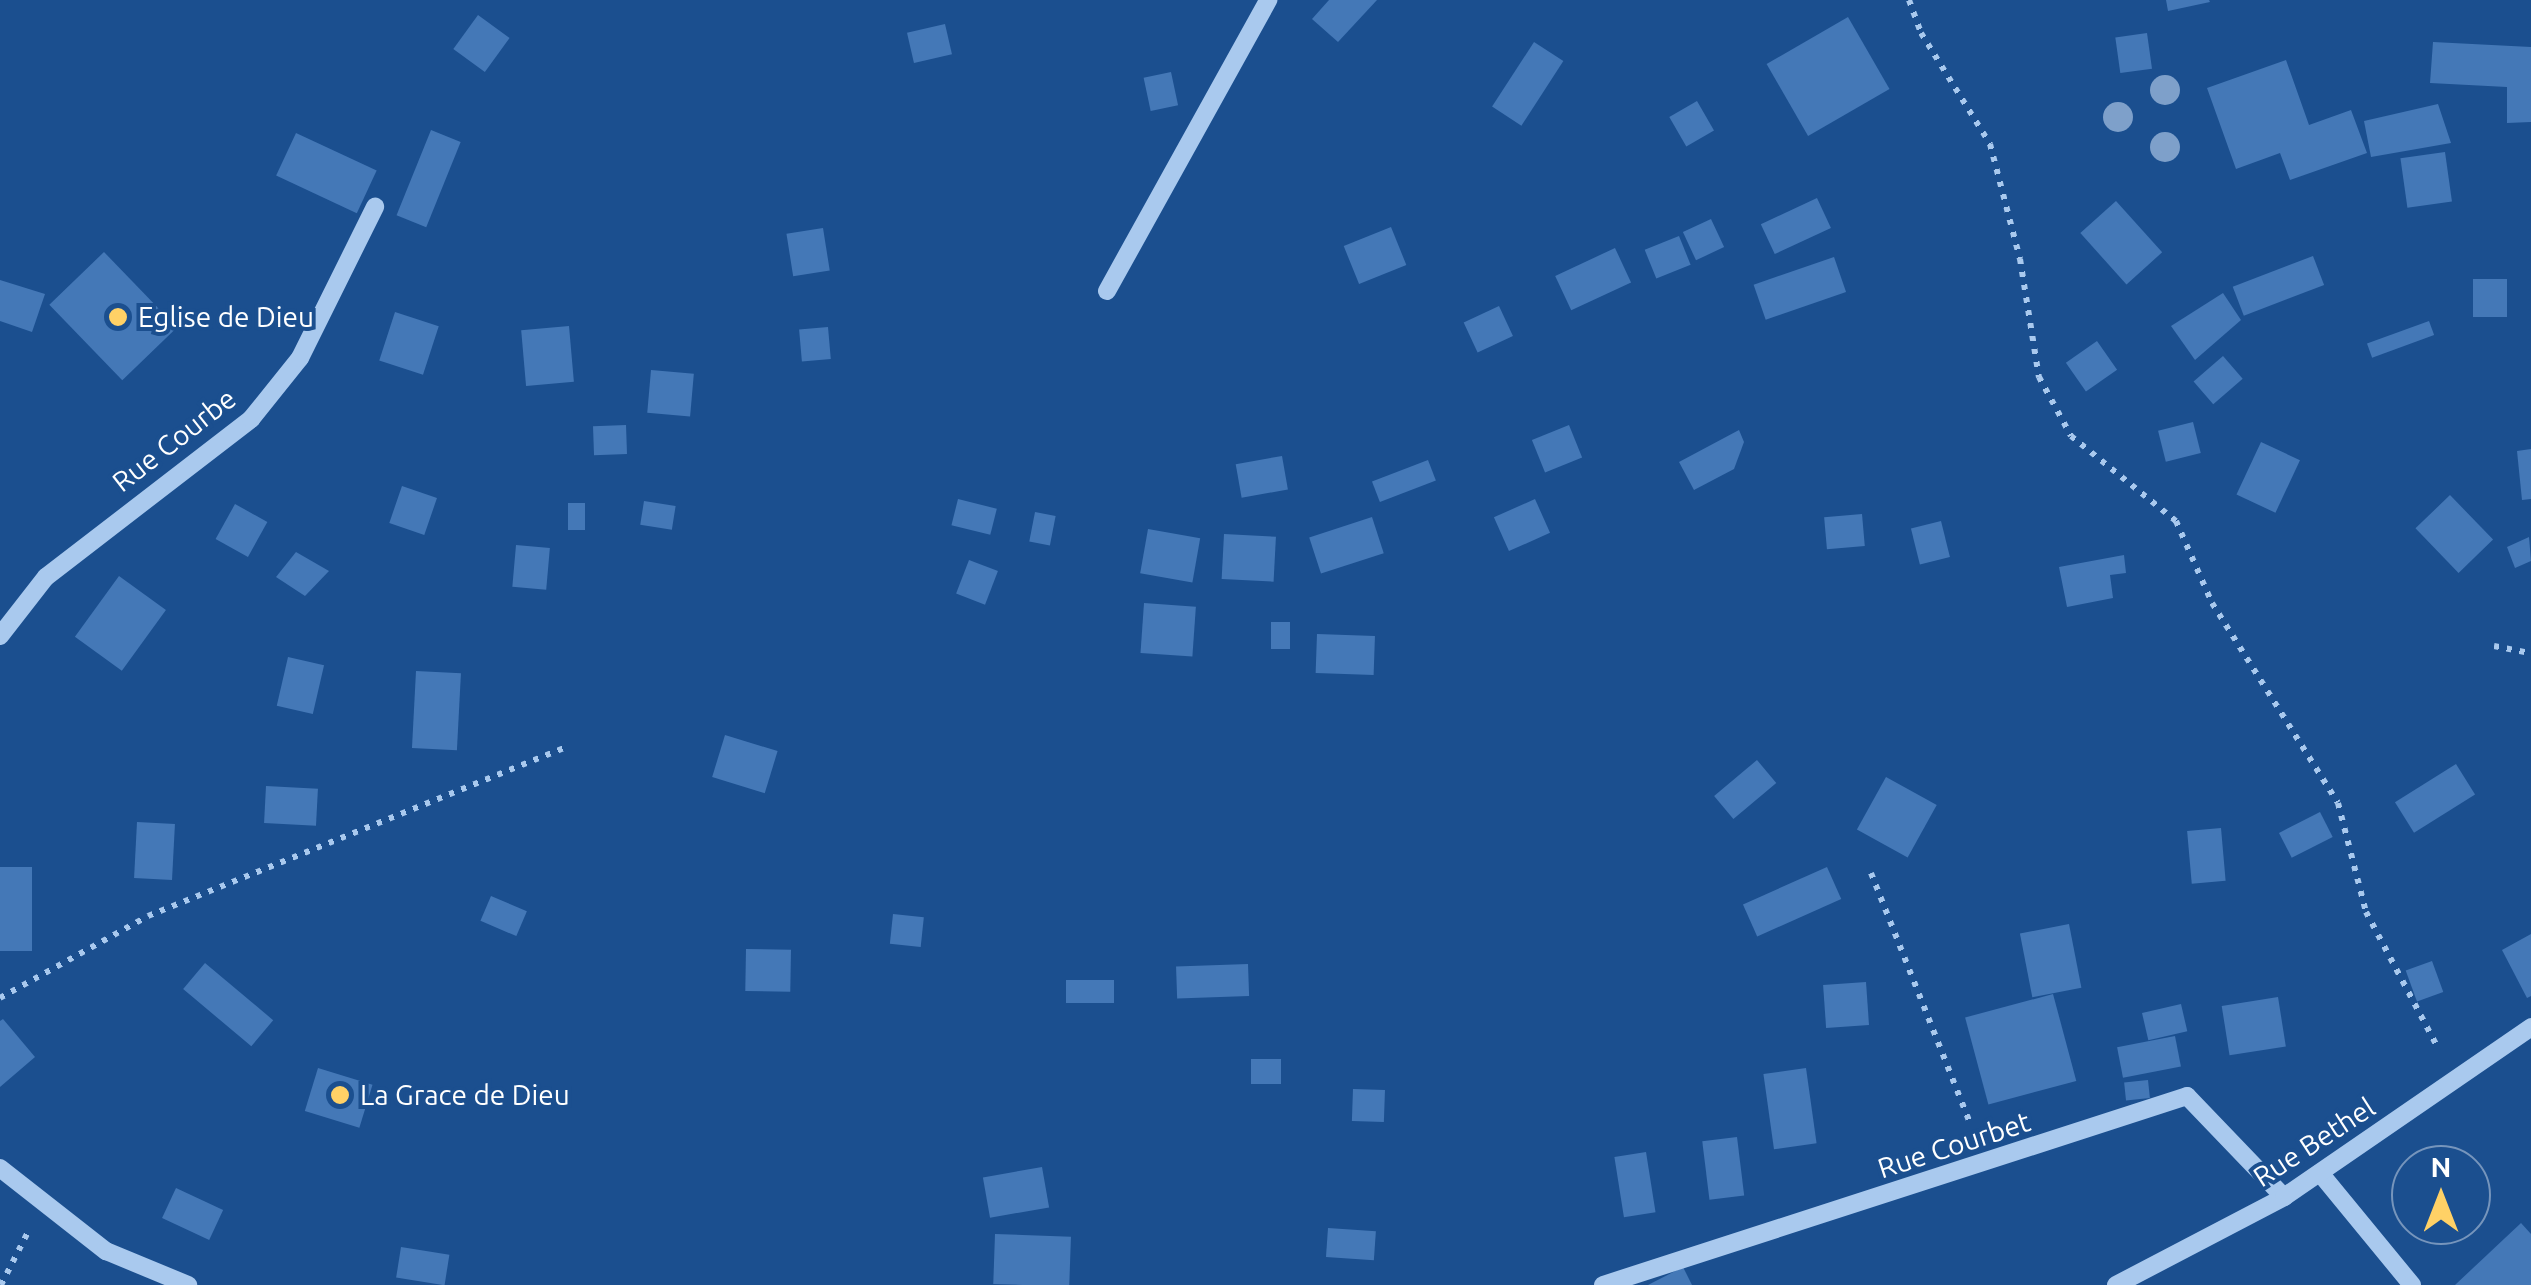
<!DOCTYPE html>
<html>
<head>
<meta charset="utf-8">
<style>
  body { margin:0 }
  #map { position:relative; width:2531px; height:1285px; overflow:hidden; background:#1b4f8f; font-family:Ubuntu,sans-serif }
  div>[style] { position:absolute }
  [style*='--x'] { left:calc(var(--x)*1px); top:calc(var(--y)*1px); width:calc(var(--w)*1px); rotate:calc(var(--a)*1deg) }
  .building>* { inset:0; background:#4478b7; transform-origin:0 0 }
  .path>* { height:6px; margin-top:-3px; transform-origin:0; background:repeating-linear-gradient(90deg,#a9c9ee 0 5px,transparent 0 13px) }
  .minor>* { height:18px; margin:-9px; padding:0 9px; transform-origin:9px; border-radius:9px; background:#a9c9ee }
  .trees>* { width:30px; height:30px; margin:-15px; border-radius:50%; background:#7ea0ca }
  .dots>* { width:28px; height:28px; translate:-50% -50%; box-sizing:border-box; border:5px solid #1b4f8f; border-radius:50% }
  span { translate:-50% -50%; white-space:nowrap; text-align:center; line-height:1.15; -webkit-text-stroke:8px #1b4f8f; paint-order:stroke }
  .poi-label { font-size:28px; color:#fff }
  .left { translate:0 -50%; text-align:left }
  .street-label { font-size:28px; color:#fff }
  .north { position:absolute; left:2391px; top:1145px; width:100px; height:100px; box-sizing:border-box; background:#1b4f8f; border:2px solid #7695bc; border-radius:50%; rotate:0deg; font-size:28px; font-weight:700; line-height:40px; text-align:center; color:#fff }
  .north::after { content:''; display:block; margin:auto; width:35px; height:45px; background:#ffd166; clip-path:polygon(50% 0,100% 100%,50% 72%,0 100%) }
</style>
</head>
<body>
<div id="map">
  <div class="building">
    <div style="clip-path:polygon(1329px 0,1377px 0,1338px 42px,1312px 19px)"></div>
    <div style="clip-path:polygon(2166px 0,2209px 0,2210px 2px,2168px 11px)"></div>
    <div style="left:478px;top:15px;width:39px;height:42px;rotate:36deg"></div>
    <div style="left:1848px;top:17px;width:83px;height:94px;rotate:60deg"></div>
    <div style="left:945px;top:24px;width:31px;height:39px;rotate:77deg"></div>
    <div style="left:2147px;top:33px;width:36px;height:32px;rotate:82deg"></div>
    <div style="left:1534px;top:42px;width:35px;height:77px;rotate:33deg"></div>
    <div style="clip-path:polygon(2433px 42px,2531px 47px,2531px 122px,2507px 123px,2507px 87px,2430px 83px)"></div>
    <div style="clip-path:polygon(2286px 60px,2309px 125px,2351px 110px,2367px 153px,2290px 180px,2280px 153px,2236px 169px,2207px 88px)"></div>
    <div style="left:1171px;top:72px;width:34px;height:28px;rotate:78deg"></div>
    <div style="left:1697px;top:101px;width:34px;height:32px;rotate:60deg"></div>
    <div style="clip-path:polygon(2438px 104px,2451px 143px,2371px 157px,2364px 121px)"></div>
    <div style="left:431px;top:130px;width:32px;height:92px;rotate:22deg"></div>
    <div style="left:296px;top:133px;width:89px;height:47px;rotate:25deg"></div>
    <div style="left:2445px;top:152px;width:50px;height:45px;rotate:82deg"></div>
    <div style="left:1817px;top:198px;width:33px;height:62px;rotate:65deg"></div>
    <div style="left:2116px;top:201px;width:69px;height:48px;rotate:48deg"></div>
    <div style="left:1711px;top:219px;width:31px;height:31px;rotate:65deg"></div>
    <div style="left:1391px;top:227px;width:41px;height:51px;rotate:68deg"></div>
    <div style="left:823px;top:228px;width:43px;height:37px;rotate:81deg"></div>
    <div style="left:1679px;top:236px;width:31px;height:37px;rotate:68deg"></div>
    <div style="left:1615px;top:248px;width:38px;height:66px;rotate:65deg"></div>
    <div style="left:104px;top:252px;width:105px;height:76px;rotate:46deg"></div>
    <div style="left:2313px;top:256px;width:31px;height:86px;rotate:69deg"></div>
    <div style="left:1834px;top:257px;width:37px;height:85px;rotate:71deg"></div>
    <div style="left:2473px;top:279px;width:34px;height:38px"></div>
    <div style="clip-path:polygon(0 280px,45px 294px,32px 332px,0 321px)"></div>
    <div style="clip-path:polygon(2223px 293px,2241px 320px,2195px 360px,2171px 326px)"></div>
    <div style="left:1499px;top:306px;width:33px;height:39px;rotate:65deg"></div>
    <div style="left:395px;top:312px;width:46px;height:51px;rotate:18deg"></div>
    <div style="left:2429px;top:321px;width:15px;height:66px;rotate:70deg"></div>
    <div style="left:569px;top:326px;width:56px;height:48px;rotate:85deg"></div>
    <div style="left:828px;top:327px;width:32px;height:29px;rotate:85deg"></div>
    <div style="left:2097px;top:341px;width:35px;height:38px;rotate:55deg"></div>
    <div style="left:2223px;top:356px;width:30px;height:39px;rotate:49deg"></div>
    <div style="left:651px;top:370px;width:43px;height:43px;rotate:5deg"></div>
    <div style="left:2193px;top:422px;width:32px;height:36px;rotate:76deg"></div>
    <div style="left:626px;top:425px;width:29px;height:33px;rotate:88deg"></div>
    <div style="left:1569px;top:425px;width:35px;height:40px;rotate:68deg"></div>
    <div style="clip-path:polygon(1739px 430px,1744px 442px,1734px 469px,1694px 490px,1679px 462px)"></div>
    <div style="left:2261px;top:442px;width:43px;height:58px;rotate:25deg"></div>
    <div style="clip-path:polygon(2531px 449px,2531px 499px,2522px 500px,2517px 451px)"></div>
    <div style="left:1282px;top:456px;width:34px;height:47px;rotate:80deg"></div>
    <div style="left:1428px;top:460px;width:22px;height:60px;rotate:69deg"></div>
    <div style="left:402px;top:486px;width:37px;height:39px;rotate:19deg"></div>
    <div style="left:2450px;top:495px;width:62px;height:48px;rotate:46deg"></div>
    <div style="left:958px;top:499px;width:40px;height:27px;rotate:14deg"></div>
    <div style="left:1535px;top:499px;width:37px;height:45px;rotate:66deg"></div>
    <div style="left:644px;top:501px;width:32px;height:24px;rotate:9deg"></div>
    <div style="left:568px;top:503px;width:17px;height:27px"></div>
    <div style="left:235px;top:504px;width:37px;height:40px;rotate:29deg"></div>
    <div style="left:1035px;top:512px;width:21px;height:30px;rotate:11deg"></div>
    <div style="left:1862px;top:514px;width:32px;height:38px;rotate:85deg"></div>
    <div style="left:1372px;top:517px;width:38px;height:66px;rotate:72deg"></div>
    <div style="left:1941px;top:521px;width:37px;height:31px;rotate:76deg"></div>
    <div style="left:1148px;top:529px;width:53px;height:45px;rotate:10deg"></div>
    <div style="left:1224px;top:534px;width:52px;height:45px;rotate:3deg"></div>
    <div style="clip-path:polygon(2529px 537px,2531px 561px,2515px 568px,2507px 547px)"></div>
    <div style="left:516px;top:545px;width:34px;height:42px;rotate:5deg"></div>
    <div style="clip-path:polygon(296px 552px,329px 571px,305px 596px,276px 577px)"></div>
    <div style="clip-path:polygon(2124px 555px,2126px 573px,2110px 575px,2113px 598px,2067px 607px,2059px 567px)"></div>
    <div style="left:969px;top:560px;width:31px;height:36px;rotate:21deg"></div>
    <div style="left:119px;top:576px;width:58px;height:75px;rotate:36deg"></div>
    <div style="left:1144px;top:603px;width:52px;height:50px;rotate:4deg"></div>
    <div style="left:1271px;top:622px;width:19px;height:27px"></div>
    <div style="left:1317px;top:634px;width:58px;height:39px;rotate:2deg"></div>
    <div style="left:288px;top:657px;width:37px;height:50px;rotate:13deg"></div>
    <div style="left:416px;top:671px;width:45px;height:77px;rotate:3deg"></div>
    <div style="left:725px;top:735px;width:55px;height:44px;rotate:17deg"></div>
    <div style="left:1757px;top:760px;width:30px;height:56px;rotate:50deg"></div>
    <div style="left:2456px;top:764px;width:36px;height:72px;rotate:58deg"></div>
    <div style="left:1886px;top:777px;width:58px;height:60px;rotate:29deg"></div>
    <div style="left:266px;top:786px;width:52px;height:37px;rotate:3deg"></div>
    <div style="left:2320px;top:812px;width:28px;height:46px;rotate:63deg"></div>
    <div style="left:137px;top:822px;width:38px;height:56px;rotate:3deg"></div>
    <div style="left:2221px;top:828px;width:53px;height:34px;rotate:85deg"></div>
    <div style="left:0;top:867px;width:32px;height:84px"></div>
    <div style="left:1827px;top:867px;width:35px;height:92px;rotate:66deg"></div>
    <div style="left:491px;top:896px;width:39px;height:27px;rotate:23deg"></div>
    <div style="left:893px;top:914px;width:31px;height:30px;rotate:6deg"></div>
    <div style="left:2069px;top:924px;width:65px;height:50px;rotate:79deg"></div>
    <div style="clip-path:polygon(2531px 934px,2531px 996px,2527px 998px,2502px 950px)"></div>
    <div style="left:746px;top:949px;width:45px;height:42px;rotate:1deg"></div>
    <div style="left:2432px;top:961px;width:33px;height:28px;rotate:70deg"></div>
    <div style="left:205px;top:963px;width:89px;height:34px;rotate:40deg"></div>
    <div style="left:1248px;top:964px;width:32px;height:72px;rotate:88deg"></div>
    <div style="left:1066px;top:980px;width:48px;height:23px"></div>
    <div style="left:1866px;top:982px;width:43px;height:43px;rotate:86deg"></div>
    <div style="left:2053px;top:994px;width:90px;height:91px;rotate:75deg"></div>
    <div style="left:2278px;top:997px;width:50px;height:57px;rotate:81deg"></div>
    <div style="left:2181px;top:1004px;width:28px;height:40px;rotate:77deg"></div>
    <div style="clip-path:polygon(3px 1019px,35px 1057px,0 1087px,0 1021px)"></div>
    <div style="left:2175px;top:1036px;width:31px;height:59px;rotate:79deg"></div>
    <div style="left:1251px;top:1059px;width:30px;height:25px"></div>
    <div style="left:318px;top:1068px;width:57px;height:45px;rotate:17deg"></div>
    <div style="left:1806px;top:1068px;width:76px;height:43px;rotate:82deg"></div>
    <div style="left:2148px;top:1080px;width:18px;height:24px;rotate:84deg"></div>
    <div style="left:1353px;top:1089px;width:32px;height:32px;rotate:2deg"></div>
    <div style="left:1737px;top:1137px;width:59px;height:35px;rotate:83deg"></div>
    <div style="left:1646px;top:1152px;width:61px;height:32px;rotate:81deg"></div>
    <div style="left:1042px;top:1167px;width:41px;height:60px;rotate:80deg"></div>
    <div style="left:176px;top:1188px;width:52px;height:33px;rotate:25deg"></div>
    <div style="clip-path:polygon(2521px 1223px,2531px 1234px,2531px 1285px,2455px 1285px)"></div>
    <div style="left:1328px;top:1228px;width:48px;height:29px;rotate:4deg"></div>
    <div style="left:995px;top:1234px;width:76px;height:50px;rotate:2deg"></div>
    <div style="left:401px;top:1247px;width:49px;height:31px;rotate:9deg"></div>
    <div style="clip-path:polygon(1683px 1267px,1692px 1285px,1648px 1285px)"></div>
  </div>
  <div class="path">
    <div style="--x:1909;--y:0;--w:35;--a:70"></div>
    <div style="--x:1921;--y:33;--w:131;--a:58.1"></div>
    <div style="--x:1990;--y:144;--w:119;--a:75.4"></div>
    <div style="--x:2020;--y:259;--w:120;--a:80.9"></div>
    <div style="--x:2039;--y:377;--w:67;--a:61.5"></div>
    <div style="--x:2071;--y:436;--w:135;--a:39"></div>
    <div style="--x:2176;--y:521;--w:90;--a:66.3"></div>
    <div style="--x:2212;--y:603;--w:236;--a:57.8"></div>
    <div style="--x:2338;--y:803;--w:113;--a:75.6"></div>
    <div style="--x:2366;--y:912;--w:154;--a:62.1"></div>
    <div style="--x:2494;--y:646;--w:38;--a:11"></div>
    <div style="--x:1871;--y:873;--w:272;--a:68.4"></div>
    <div style="--x:0;--y:998;--w:169;--a:-29"></div>
    <div style="--x:148;--y:916;--w:448;--a:-22"></div>
    <div style="--x:1;--y:1285;--w:57;--a:-63"></div>
  </div>
  <div class="minor">
    <div style="--x:1107;--y:291;--w:333;--a:-61"></div>
    <div style="--x:0;--y:636;--w:75;--a:-52.1"></div>
    <div style="--x:46;--y:577;--w:259;--a:-37.6"></div>
    <div style="--x:251;--y:419;--w:78;--a:-51.2"></div>
    <div style="--x:300;--y:358;--w:169;--a:-63.6"></div>
    <div style="--x:0;--y:1168;--w:135;--a:38.1"></div>
    <div style="--x:106;--y:1251;--w:89;--a:22.5"></div>
    <div style="--x:2320;--y:1173;--w:145;--a:50.6"></div>
    <div style="--x:1603;--y:1285;--w:614;--a:-17.93"></div>
    <div style="--x:2187;--y:1096;--w:140;--a:46.2"></div>
    <div style="--x:2116;--y:1285;--w:190;--a:-27.6"></div>
    <div style="--x:2284;--y:1197;--w:300;--a:-34.5"></div>
  </div>
  <div class="trees">
    <div style="left:2165px;top:90px"></div>
    <div style="left:2118px;top:117px"></div>
    <div style="left:2165px;top:147px"></div>
  </div>
  <div class="dots">
    <div style="left:118px;top:317px;background:#ffd166"></div>
    <div style="left:340px;top:1095px;background:#ffd166"></div>
  </div>
  <div class="poi-label">
    <span class="left" style="left:138px;top:317px">Eglise de Dieu</span>
    <span class="left" style="left:360px;top:1095px">La Grace de Dieu</span>
  </div>
  <div class="street-label">
    <span style="left:174px;top:440px;rotate:-38deg">Rue Courbe</span>
    <span style="left:2314px;top:1142px;rotate:-33deg">Rue Bethel</span>
    <span style="left:1954px;top:1145px;rotate:-18deg">Rue Courbet</span>
  </div>
  <div class="north">N</div>
</div>
</body>
</html>
